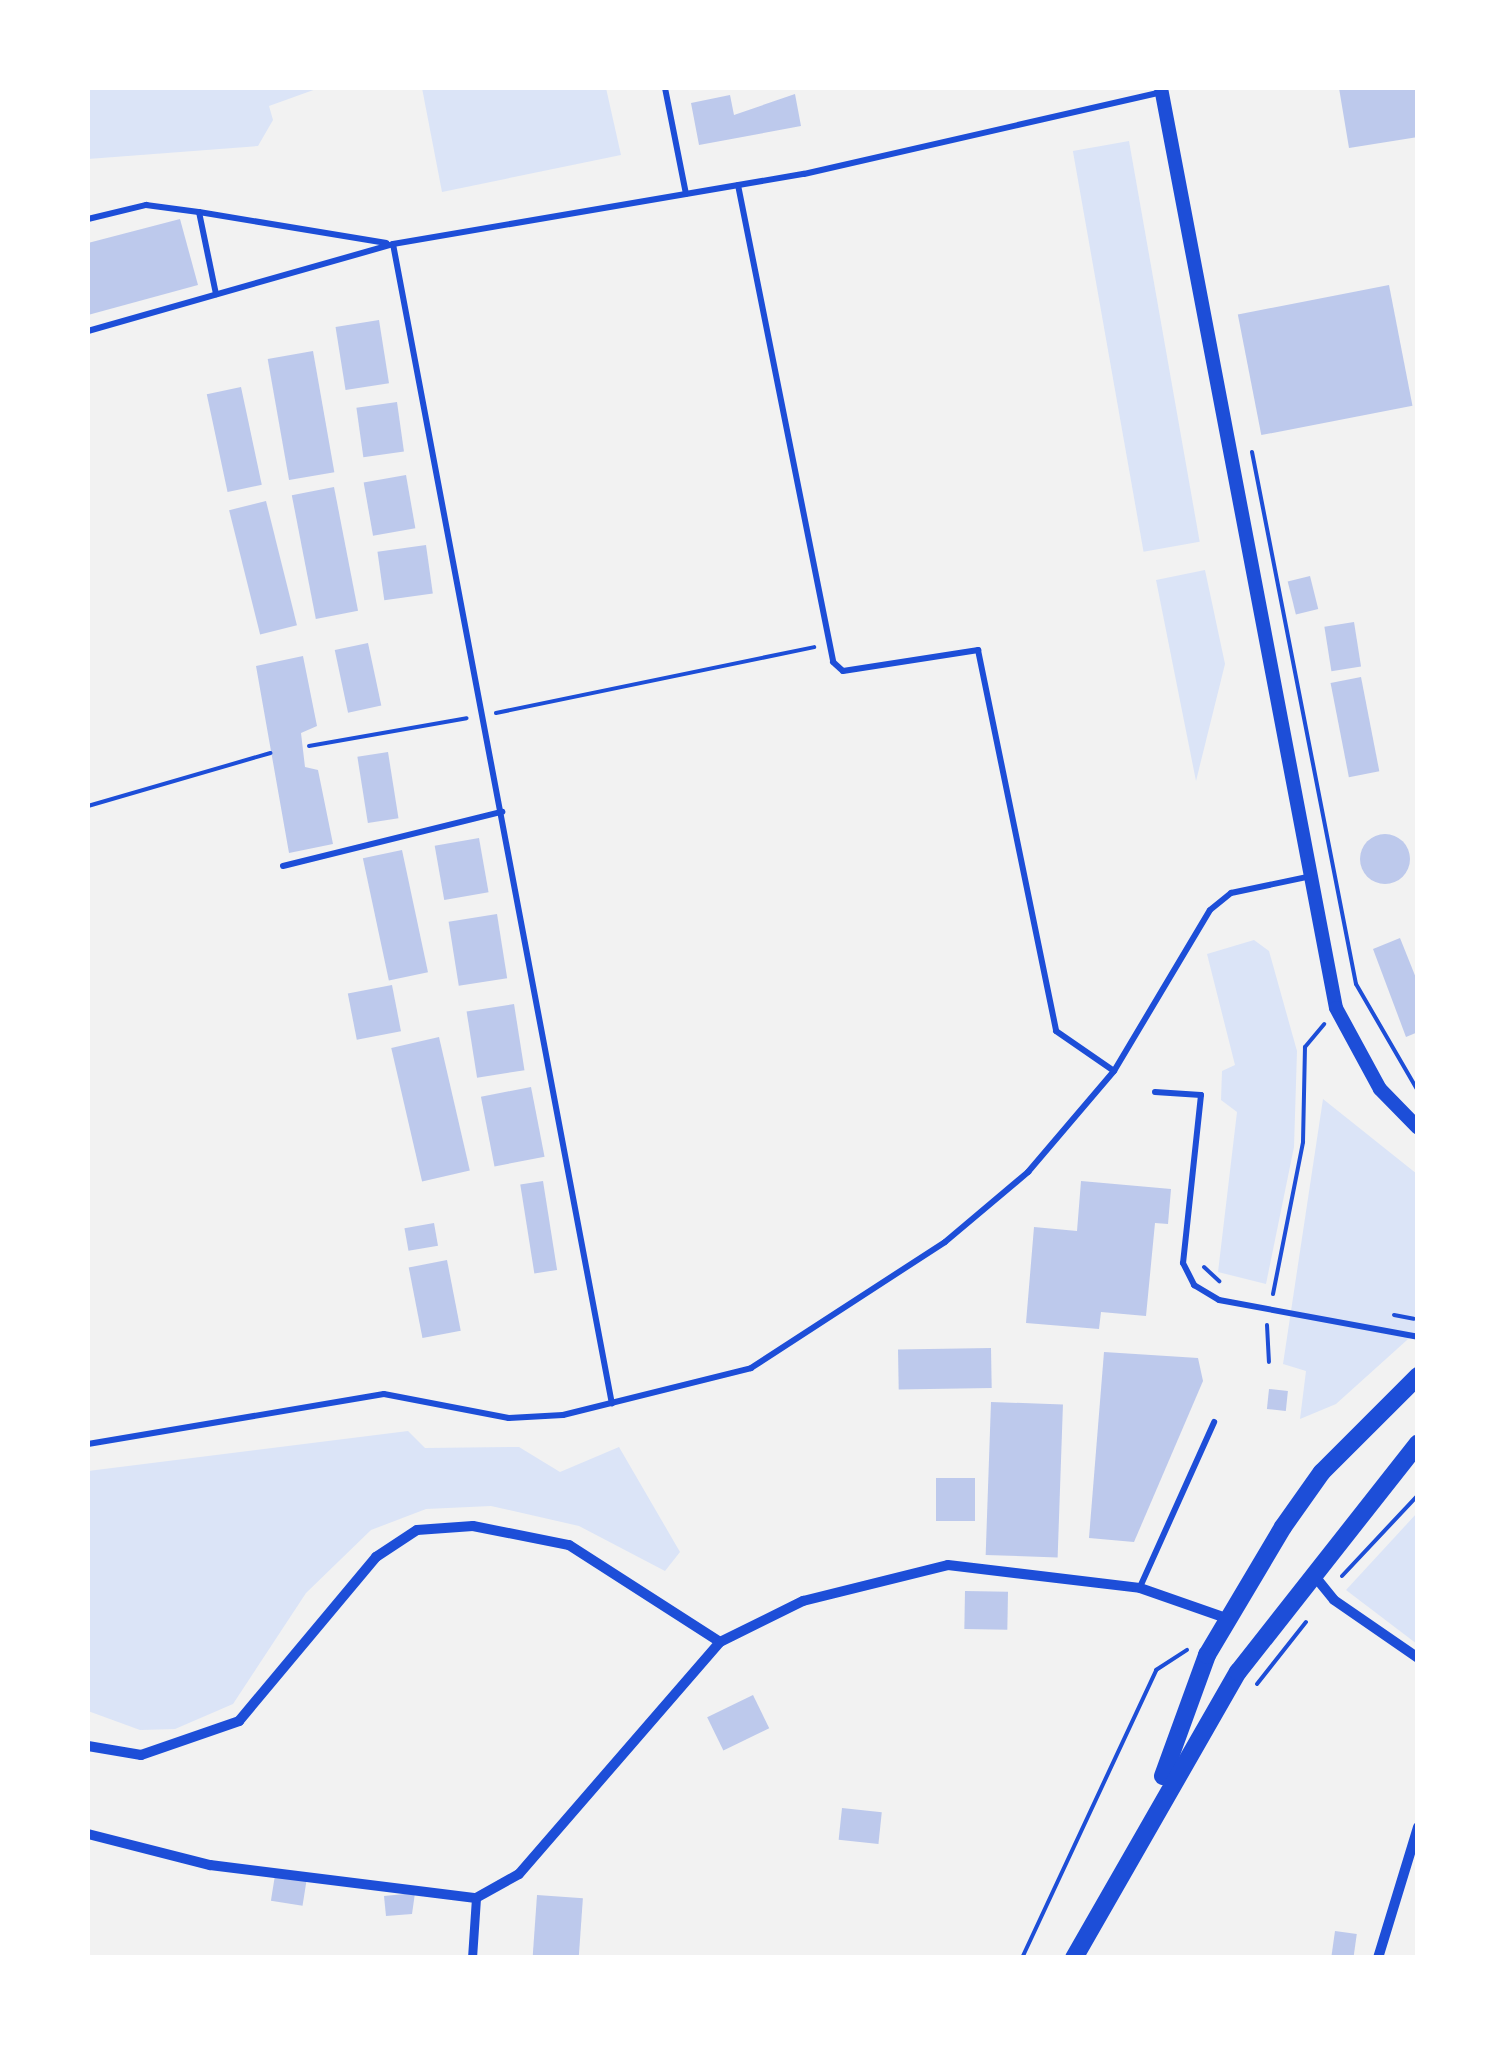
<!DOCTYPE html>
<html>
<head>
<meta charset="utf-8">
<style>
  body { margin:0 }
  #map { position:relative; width:1505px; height:2045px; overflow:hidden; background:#f2f2f2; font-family:"Source Sans 3",sans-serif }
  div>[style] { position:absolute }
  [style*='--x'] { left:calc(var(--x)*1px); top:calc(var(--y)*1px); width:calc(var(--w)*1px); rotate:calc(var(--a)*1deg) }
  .green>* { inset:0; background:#dbe4f7; transform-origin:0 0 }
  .building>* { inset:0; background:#bdc9ec; transform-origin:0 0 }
  .round { border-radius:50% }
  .path>* { height:4px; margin:-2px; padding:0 2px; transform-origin:2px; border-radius:2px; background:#1d4ed8 }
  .service>* { height:6px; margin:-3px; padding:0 3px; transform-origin:3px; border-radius:3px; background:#1d4ed8 }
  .pedestrian>* { height:9px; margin:-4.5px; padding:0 4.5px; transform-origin:4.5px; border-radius:4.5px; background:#1d4ed8 }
  .minor>* { height:10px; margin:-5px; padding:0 5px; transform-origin:5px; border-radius:5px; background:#1d4ed8 }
  .tertiary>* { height:14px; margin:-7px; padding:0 7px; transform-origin:7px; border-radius:7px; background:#1d4ed8 }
  .primary>* { height:18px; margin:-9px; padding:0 9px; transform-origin:9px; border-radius:9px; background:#1d4ed8 }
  span { translate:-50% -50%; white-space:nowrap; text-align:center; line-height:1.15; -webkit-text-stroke:8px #fff; paint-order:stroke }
  .frame { position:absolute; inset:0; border:90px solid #fff; pointer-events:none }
</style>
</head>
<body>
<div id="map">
  <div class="green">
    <div style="clip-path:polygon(88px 88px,319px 88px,269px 106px,273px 120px,258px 146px,88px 159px)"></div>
    <div style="clip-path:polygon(422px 88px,606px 88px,621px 155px,442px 192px)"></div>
    <div style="left:1129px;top:141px;width:407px;height:57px;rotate:80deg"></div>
    <div style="clip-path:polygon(1205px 570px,1225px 664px,1196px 781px,1156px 580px)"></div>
    <div style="clip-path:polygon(1254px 940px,1269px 951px,1297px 1051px,1294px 1147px,1266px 1284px,1218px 1272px,1237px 1112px,1221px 1100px,1222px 1071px,1235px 1065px,1207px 954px)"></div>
    <div style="clip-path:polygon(1323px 1099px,1417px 1174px,1417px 1331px,1336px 1404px,1300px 1419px,1306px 1371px,1283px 1364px)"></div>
    <div style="clip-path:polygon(408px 1431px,425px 1448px,519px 1447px,560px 1472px,619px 1447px,680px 1552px,665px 1571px,579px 1526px,491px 1506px,426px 1509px,371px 1530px,306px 1593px,233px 1704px,175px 1729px,140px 1730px,88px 1711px,88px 1471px)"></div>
    <div style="clip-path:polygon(1417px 1513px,1417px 1644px,1346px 1590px)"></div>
  </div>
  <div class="building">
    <div style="clip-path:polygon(1339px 88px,1418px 88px,1418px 137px,1349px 148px)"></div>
    <div style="clip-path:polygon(795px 94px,801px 126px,699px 145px,691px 103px,730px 95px,734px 115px)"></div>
    <div style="clip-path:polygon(180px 219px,198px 285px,88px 315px,88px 243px)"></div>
    <div style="left:1389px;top:285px;width:123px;height:154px;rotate:79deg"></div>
    <div style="left:379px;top:320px;width:64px;height:44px;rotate:81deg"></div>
    <div style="left:313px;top:351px;width:123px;height:46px;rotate:80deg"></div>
    <div style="left:241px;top:387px;width:100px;height:35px;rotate:78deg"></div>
    <div style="left:397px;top:402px;width:50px;height:41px;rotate:82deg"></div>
    <div style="left:406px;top:475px;width:54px;height:43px;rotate:80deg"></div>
    <div style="left:334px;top:487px;width:126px;height:43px;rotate:79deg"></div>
    <div style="left:266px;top:501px;width:128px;height:38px;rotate:76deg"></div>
    <div style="left:426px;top:545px;width:49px;height:49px;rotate:82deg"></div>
    <div style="left:1310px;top:576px;width:34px;height:23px;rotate:76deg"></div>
    <div style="left:1354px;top:622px;width:45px;height:30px;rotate:81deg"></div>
    <div style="left:368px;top:643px;width:64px;height:34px;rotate:78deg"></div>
    <div style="clip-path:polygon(303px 656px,317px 726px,301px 733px,305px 767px,318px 770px,333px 844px,289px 853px,256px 666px)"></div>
    <div style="left:1361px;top:677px;width:96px;height:31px;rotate:79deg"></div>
    <div style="left:388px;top:752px;width:67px;height:31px;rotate:81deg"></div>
    <div class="round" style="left:1360px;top:834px;width:50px;height:50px"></div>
    <div style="left:479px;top:838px;width:55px;height:45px;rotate:80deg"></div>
    <div style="left:402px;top:850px;width:125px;height:40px;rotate:78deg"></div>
    <div style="left:497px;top:914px;width:65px;height:49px;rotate:81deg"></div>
    <div style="clip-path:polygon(1400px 938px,1418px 983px,1418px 1032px,1406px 1037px,1373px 949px)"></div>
    <div style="left:392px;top:985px;width:47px;height:45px;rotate:79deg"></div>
    <div style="left:514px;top:1004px;width:67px;height:48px;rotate:81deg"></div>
    <div style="left:439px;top:1037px;width:137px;height:49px;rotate:77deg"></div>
    <div style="left:531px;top:1087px;width:71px;height:51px;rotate:79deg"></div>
    <div style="left:543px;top:1181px;width:90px;height:23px;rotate:81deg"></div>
    <div style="clip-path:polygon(1081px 1181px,1171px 1189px,1168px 1224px,1155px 1223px,1146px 1316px,1101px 1312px,1099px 1329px,1026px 1323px,1034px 1227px,1077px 1231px)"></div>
    <div style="left:434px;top:1223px;width:23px;height:30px;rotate:80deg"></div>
    <div style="left:447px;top:1260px;width:72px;height:39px;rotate:79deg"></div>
    <div style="left:991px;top:1348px;width:40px;height:93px;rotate:89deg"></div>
    <div style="clip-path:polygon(1104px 1352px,1198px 1358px,1203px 1381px,1134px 1542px,1089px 1538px)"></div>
    <div style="left:1269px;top:1389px;width:19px;height:20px;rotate:6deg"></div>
    <div style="left:991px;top:1402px;width:72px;height:153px;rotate:2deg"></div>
    <div style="left:936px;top:1478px;width:39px;height:43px"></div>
    <div style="left:965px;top:1591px;width:43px;height:38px;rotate:1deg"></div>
    <div style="left:753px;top:1695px;width:37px;height:51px;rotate:64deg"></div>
    <div style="left:842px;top:1808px;width:40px;height:32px;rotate:6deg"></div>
    <div style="left:275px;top:1875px;width:32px;height:26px;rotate:9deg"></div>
    <div style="clip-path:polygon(415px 1893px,412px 1914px,386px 1916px,384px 1896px)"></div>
    <div style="left:537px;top:1895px;width:46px;height:63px;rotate:4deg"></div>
    <div style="left:1335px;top:1931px;width:22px;height:27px;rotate:8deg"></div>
  </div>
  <div class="path">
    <div style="--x:1252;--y:452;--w:542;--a:78.94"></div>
    <div style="--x:1356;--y:984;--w:124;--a:59.9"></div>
    <div style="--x:496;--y:713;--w:325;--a:-11.7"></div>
    <div style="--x:309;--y:746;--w:160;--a:-10"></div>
    <div style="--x:88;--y:806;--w:190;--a:-16.2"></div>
    <div style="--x:1204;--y:1267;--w:21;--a:43"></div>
    <div style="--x:1273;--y:1294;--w:155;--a:-78.8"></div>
    <div style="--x:1303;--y:1142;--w:95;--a:-88.8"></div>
    <div style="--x:1305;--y:1047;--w:30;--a:-50"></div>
    <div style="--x:1394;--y:1315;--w:20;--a:11"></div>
    <div style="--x:1267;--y:1325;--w:37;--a:87"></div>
    <div style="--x:1342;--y:1576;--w:111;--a:-46.8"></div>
    <div style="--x:1257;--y:1684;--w:79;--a:-51.7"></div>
    <div style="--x:1022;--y:1958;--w:318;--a:-65"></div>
    <div style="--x:1156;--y:1670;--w:37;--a:-33"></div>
  </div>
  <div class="service">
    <div style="--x:665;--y:88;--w:108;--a:78.8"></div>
    <div style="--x:738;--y:185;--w:486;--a:78.7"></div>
    <div style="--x:833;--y:662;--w:13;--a:42"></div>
    <div style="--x:843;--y:671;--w:137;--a:-8.8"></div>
    <div style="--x:978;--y:650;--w:389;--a:78.4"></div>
    <div style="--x:1056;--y:1031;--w:70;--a:34.6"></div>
    <div style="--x:199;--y:212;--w:190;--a:9.4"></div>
    <div style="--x:88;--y:219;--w:60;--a:-13.6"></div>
    <div style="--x:146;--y:205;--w:53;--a:7.5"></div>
    <div style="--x:199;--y:212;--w:84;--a:78.3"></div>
    <div style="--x:393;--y:244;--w:1180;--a:79.31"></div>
    <div style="--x:88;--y:331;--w:317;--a:-15.9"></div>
    <div style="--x:393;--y:244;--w:417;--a:-9.7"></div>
    <div style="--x:804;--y:174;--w:364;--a:-12.9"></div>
    <div style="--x:283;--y:866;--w:226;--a:-13.9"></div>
    <div style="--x:1155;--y:1092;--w:46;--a:3.7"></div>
    <div style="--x:1201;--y:1095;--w:169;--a:96.1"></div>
    <div style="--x:1183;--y:1263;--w:25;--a:63"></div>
    <div style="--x:1194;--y:1285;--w:29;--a:31"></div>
    <div style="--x:1219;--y:1300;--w:202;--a:10.5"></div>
    <div style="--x:88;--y:1444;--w:300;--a:-9.6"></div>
    <div style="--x:384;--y:1394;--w:127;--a:10.9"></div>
    <div style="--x:509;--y:1418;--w:54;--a:-3.2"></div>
    <div style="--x:563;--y:1415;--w:194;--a:-14"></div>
    <div style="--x:751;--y:1368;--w:231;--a:-33"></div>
    <div style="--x:945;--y:1242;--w:109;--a:-40.1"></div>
    <div style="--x:1028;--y:1172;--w:133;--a:-49.6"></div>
    <div style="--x:1114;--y:1071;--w:187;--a:-59.2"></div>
    <div style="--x:1210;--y:910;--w:27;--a:-39"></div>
    <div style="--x:1231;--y:893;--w:83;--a:-11.9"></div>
    <div style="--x:1140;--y:1587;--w:181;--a:-65.8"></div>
  </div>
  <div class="pedestrian">
    <div style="--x:472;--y:1958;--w:60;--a:-86.2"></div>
  </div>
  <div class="minor">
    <div style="--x:1313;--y:1574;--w:33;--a:51"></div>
    <div style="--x:1334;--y:1600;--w:102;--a:34.6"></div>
    <div style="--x:88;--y:1746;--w:54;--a:9.6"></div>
    <div style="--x:141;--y:1755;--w:104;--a:-19.1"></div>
    <div style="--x:239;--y:1721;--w:214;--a:-50.1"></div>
    <div style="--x:376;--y:1557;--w:49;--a:-33.4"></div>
    <div style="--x:417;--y:1530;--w:56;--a:-4.1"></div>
    <div style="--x:473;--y:1526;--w:98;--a:11.2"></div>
    <div style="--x:569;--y:1545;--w:179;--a:32.7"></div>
    <div style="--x:88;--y:1834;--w:126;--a:14.3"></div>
    <div style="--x:210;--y:1865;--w:268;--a:7.1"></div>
    <div style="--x:476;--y:1898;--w:49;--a:-29.2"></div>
    <div style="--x:519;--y:1874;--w:307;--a:-49.1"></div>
    <div style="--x:720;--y:1642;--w:93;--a:-26.3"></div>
    <div style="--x:803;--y:1601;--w:149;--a:-13.9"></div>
    <div style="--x:948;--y:1565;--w:193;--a:6.8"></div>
    <div style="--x:1140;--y:1588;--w:91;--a:19.2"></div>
    <div style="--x:1378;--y:1958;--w:137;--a:-73"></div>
  </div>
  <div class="tertiary">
    <div style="--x:1161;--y:88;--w:936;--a:79.23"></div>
    <div style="--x:1336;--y:1008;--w:92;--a:61.5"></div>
    <div style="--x:1380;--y:1089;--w:54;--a:45.7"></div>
  </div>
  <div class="primary">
    <div style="--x:1163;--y:1776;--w:129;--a:-70"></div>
    <div style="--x:1207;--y:1655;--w:149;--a:-59.3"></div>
    <div style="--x:1283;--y:1527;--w:67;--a:-54.7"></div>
    <div style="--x:1322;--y:1472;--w:136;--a:-45"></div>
    <div style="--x:1074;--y:1958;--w:330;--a:-60.2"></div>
    <div style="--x:1238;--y:1672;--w:291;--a:-51.8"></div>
  </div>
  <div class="frame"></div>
</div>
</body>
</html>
